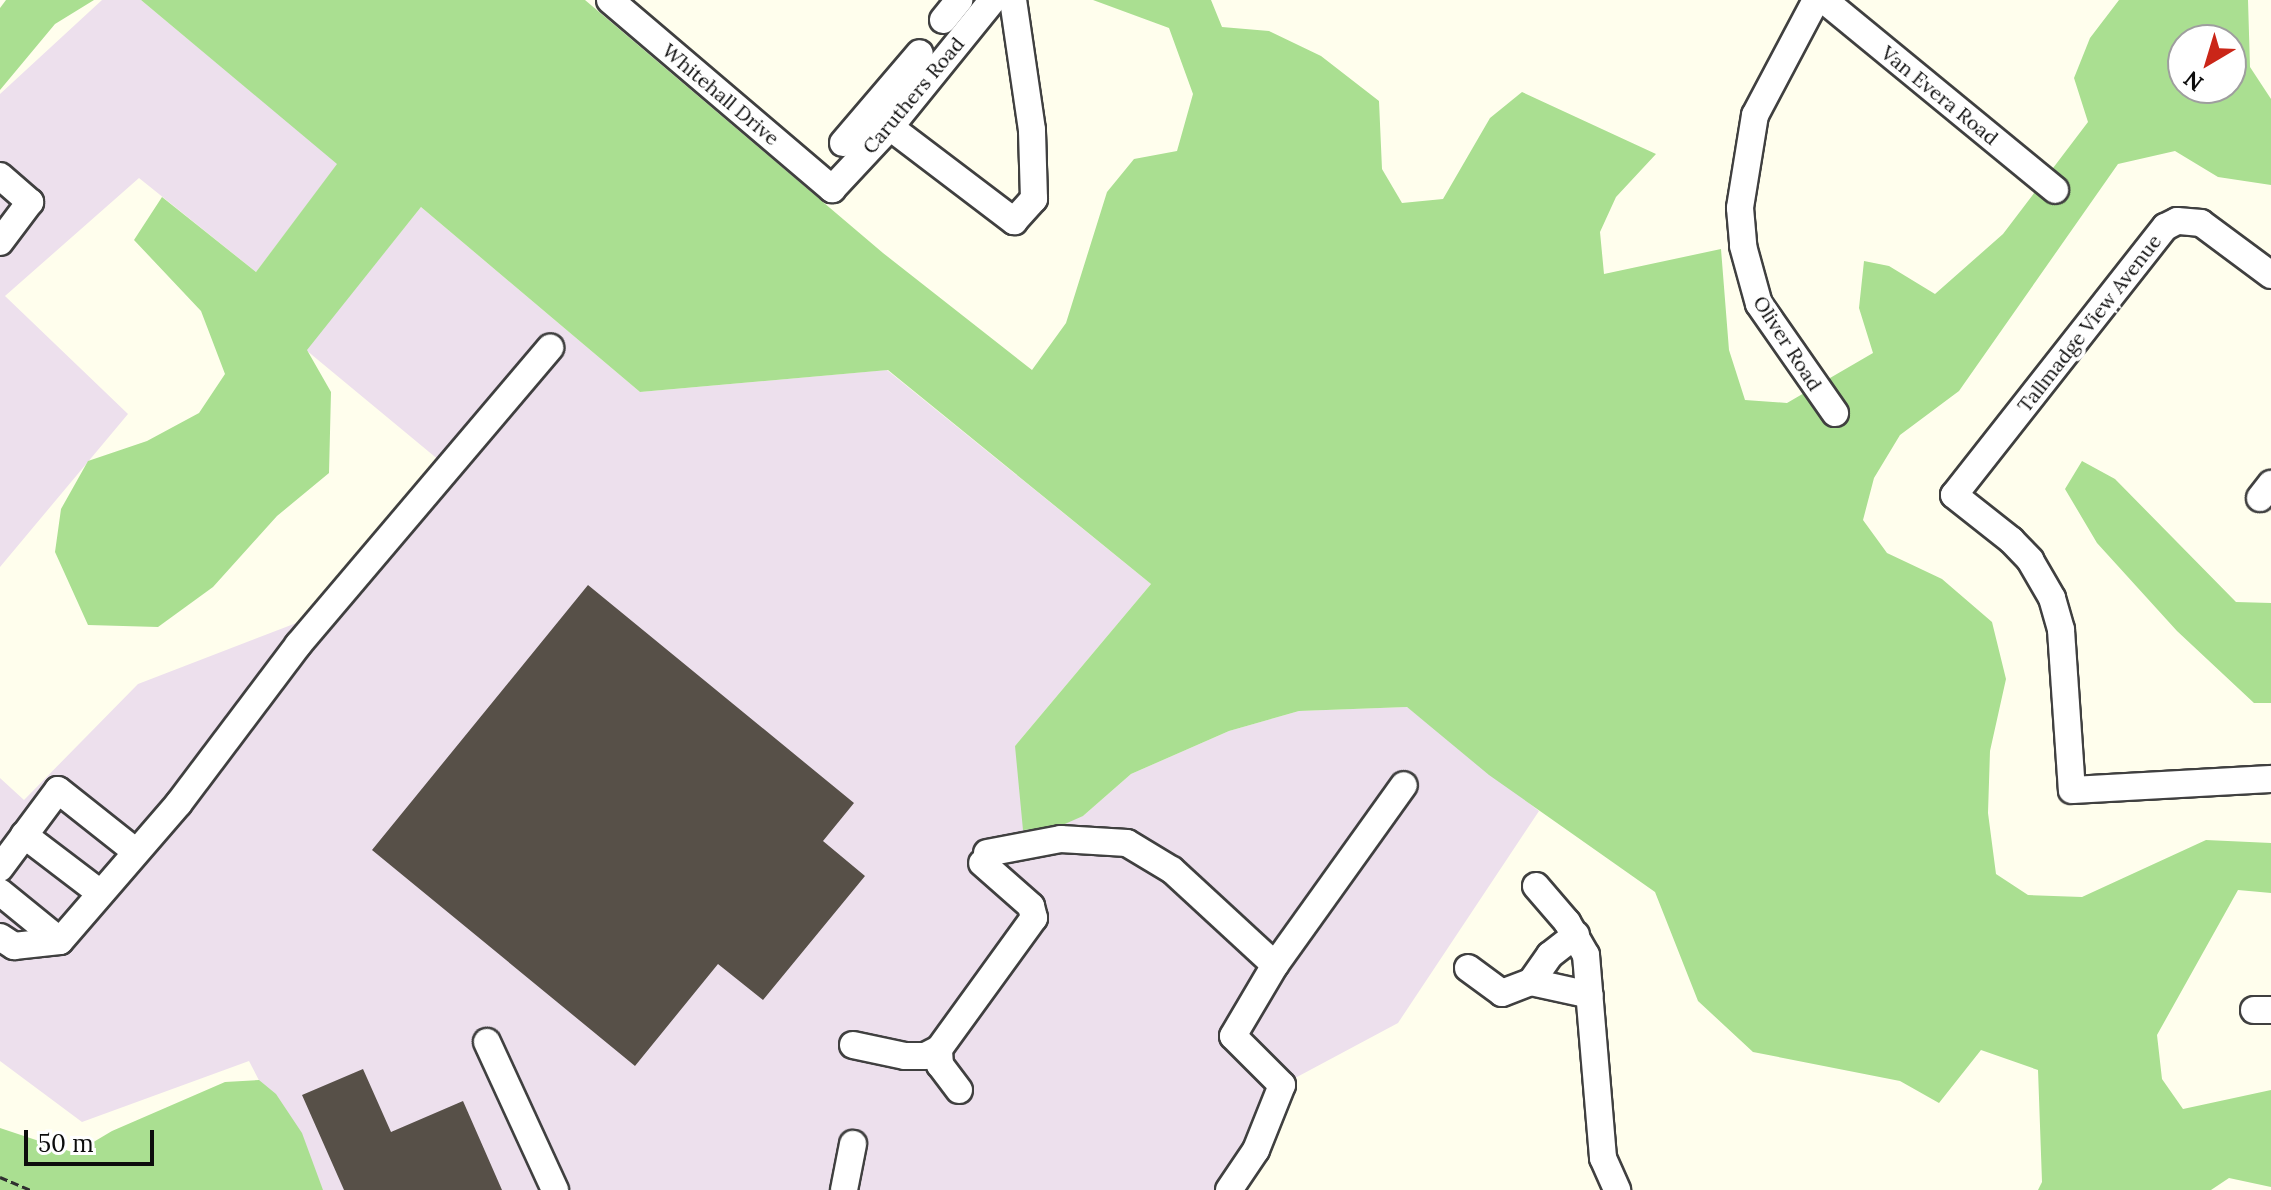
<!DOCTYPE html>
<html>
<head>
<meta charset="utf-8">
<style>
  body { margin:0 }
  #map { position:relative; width:2271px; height:1190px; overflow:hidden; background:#fffeed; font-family:Lora,serif }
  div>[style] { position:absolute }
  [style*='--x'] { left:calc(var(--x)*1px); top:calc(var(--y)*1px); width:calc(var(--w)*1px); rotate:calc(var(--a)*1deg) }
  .industrial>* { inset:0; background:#ede0ed }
  .forest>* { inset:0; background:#aadf91 }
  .building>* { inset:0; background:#575048 }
  .path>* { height:3px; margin-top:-1.5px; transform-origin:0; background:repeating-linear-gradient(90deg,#2f2f2f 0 8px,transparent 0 12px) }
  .roads { filter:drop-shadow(2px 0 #404040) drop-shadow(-2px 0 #404040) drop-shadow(0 2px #404040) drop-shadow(0 -2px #404040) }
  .minor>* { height:26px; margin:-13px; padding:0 13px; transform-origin:13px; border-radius:13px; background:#fff }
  span { translate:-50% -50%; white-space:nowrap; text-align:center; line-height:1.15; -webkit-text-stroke:8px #fff; paint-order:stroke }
  .street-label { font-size:20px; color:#0d0d0d }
  .north { position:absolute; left:2167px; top:24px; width:80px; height:80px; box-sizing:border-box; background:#fff; border:2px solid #9e9e9e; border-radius:50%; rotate:218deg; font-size:22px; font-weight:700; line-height:32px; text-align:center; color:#0d0d0d }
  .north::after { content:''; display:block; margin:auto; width:28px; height:36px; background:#ca2618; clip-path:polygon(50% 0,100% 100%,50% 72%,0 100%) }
  .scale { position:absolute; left:24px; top:1130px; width:130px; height:36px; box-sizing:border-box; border:4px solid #0d0d0d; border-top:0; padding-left:10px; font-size:24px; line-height:28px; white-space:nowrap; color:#0d0d0d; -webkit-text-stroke:6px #fff; paint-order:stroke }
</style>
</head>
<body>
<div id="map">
  <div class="industrial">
    <div style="clip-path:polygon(102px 0,141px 0,338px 164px,256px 272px,139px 178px,5px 296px,128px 414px,0 567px,0 94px)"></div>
    <div style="clip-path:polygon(421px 207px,640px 392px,887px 370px,1151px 584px,1015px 746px,1083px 816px,1131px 774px,1229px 731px,1299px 711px,1407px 707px,1539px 811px,1398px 1023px,1282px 1085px,1229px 1190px,316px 1190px,249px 1061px,82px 1122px,0 1061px,0 778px,24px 800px,138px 684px,312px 617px,440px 461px,306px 350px)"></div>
  </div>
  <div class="forest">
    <div style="clip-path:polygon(6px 0,94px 0,55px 24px,0 90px,0 8px)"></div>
    <div style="clip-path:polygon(evenodd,141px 0,585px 0,883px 253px,1032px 370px,1066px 323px,1107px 192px,1134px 159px,1177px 151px,1193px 94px,1169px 28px,1093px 0,1211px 0,1222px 27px,1269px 31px,1321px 56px,1379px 101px,1382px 169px,1402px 203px,1443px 199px,1490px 118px,1522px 92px,1656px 154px,1616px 197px,1600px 232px,1604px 274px,1721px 249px,1729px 350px,1745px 400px,1787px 403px,1873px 353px,1859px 308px,1864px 261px,1889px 266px,1935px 294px,2003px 234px,2088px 122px,2074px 78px,2090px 38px,2119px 0,2248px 0,2250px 67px,2271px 99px,2271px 185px,2218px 177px,2175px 151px,2118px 164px,1959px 391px,1900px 435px,1874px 478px,1863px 520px,1887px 553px,1942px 579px,1992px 622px,2006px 679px,1990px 751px,1988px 813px,1996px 874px,2028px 895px,2082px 897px,2206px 840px,2271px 843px,2271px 893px,2238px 890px,2157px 1035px,2162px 1079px,2183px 1109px,2271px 1090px,2271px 1187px,2229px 1178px,2211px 1190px,2038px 1190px,2042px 1182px,2038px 1070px,1981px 1050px,1939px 1103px,1900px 1081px,1753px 1052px,1698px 1001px,1655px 892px,1489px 775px,1407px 707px,1299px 711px,1229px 731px,1131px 774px,1083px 816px,1058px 827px,1023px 830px,1015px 746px,1151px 584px,888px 370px,640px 392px,421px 207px,307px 350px,331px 392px,329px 473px,277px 516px,213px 587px,158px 627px,88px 625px,55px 552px,61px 509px,88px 461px,147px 441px,199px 413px,225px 374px,201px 311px,134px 240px,162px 197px,256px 272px,337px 164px,141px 0,2183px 40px,2231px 40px,2231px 88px,2183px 88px,2183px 40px)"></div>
    <div style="clip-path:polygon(2082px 461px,2115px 479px,2236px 602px,2271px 603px,2271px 703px,2254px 703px,2177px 631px,2097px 543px,2065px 489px)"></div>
    <div style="clip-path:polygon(259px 1080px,276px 1094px,302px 1133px,323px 1190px,0 1190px,0 1128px,75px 1153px,112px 1131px,225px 1082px)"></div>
  </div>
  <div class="building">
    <div style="clip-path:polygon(588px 585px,854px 803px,823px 841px,865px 876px,763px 1000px,718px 964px,635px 1066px,372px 850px)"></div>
    <div style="clip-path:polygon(363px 1069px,391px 1132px,463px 1101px,502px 1190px,344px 1190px,302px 1095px)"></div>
  </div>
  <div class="path">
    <div style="--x:0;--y:1177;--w:33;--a:23"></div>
  </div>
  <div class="roads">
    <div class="minor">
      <div style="--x:610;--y:0;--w:292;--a:40.4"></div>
      <div style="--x:832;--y:189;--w:85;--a:-46.9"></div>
      <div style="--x:890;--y:127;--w:164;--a:-51"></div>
      <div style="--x:1816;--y:0;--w:130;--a:117.9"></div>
      <div style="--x:1755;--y:115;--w:94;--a:99.2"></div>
      <div style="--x:1740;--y:208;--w:38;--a:85"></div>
      <div style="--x:1743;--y:246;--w:60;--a:74.6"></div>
      <div style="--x:1759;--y:304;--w:133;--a:55.1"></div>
      <div style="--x:1824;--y:0;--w:299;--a:39.4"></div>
      <div style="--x:943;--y:20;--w:26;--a:-51"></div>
      <div style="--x:890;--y:127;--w:156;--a:37.2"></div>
      <div style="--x:1014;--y:221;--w:30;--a:-48"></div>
      <div style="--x:1034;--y:199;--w:69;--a:-91.7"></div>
      <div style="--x:1032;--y:130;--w:131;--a:-98.3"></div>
      <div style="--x:843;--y:143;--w:118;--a:-49.5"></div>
      <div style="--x:0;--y:176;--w:40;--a:41"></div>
      <div style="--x:30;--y:202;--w:50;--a:126.9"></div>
      <div style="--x:2271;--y:275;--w:87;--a:-143.4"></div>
      <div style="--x:2201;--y:223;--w:24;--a:-175"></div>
      <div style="--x:2177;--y:221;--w:13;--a:153"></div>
      <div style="--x:2165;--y:227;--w:341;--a:128.2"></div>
      <div style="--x:1954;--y:495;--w:73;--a:38.3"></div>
      <div style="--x:2011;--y:540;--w:28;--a:46"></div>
      <div style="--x:2030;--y:560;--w:44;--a:59.9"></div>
      <div style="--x:2052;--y:598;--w:33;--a:74"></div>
      <div style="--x:2061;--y:630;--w:160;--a:86.1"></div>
      <div style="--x:2072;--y:790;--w:199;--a:-3.2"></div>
      <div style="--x:2260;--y:498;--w:18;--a:-52"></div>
      <div style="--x:24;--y:835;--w:96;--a:37.3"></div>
      <div style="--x:987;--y:853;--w:75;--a:-10.7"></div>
      <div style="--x:1061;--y:839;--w:66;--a:3.5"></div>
      <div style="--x:1127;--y:843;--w:52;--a:31"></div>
      <div style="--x:1172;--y:870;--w:140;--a:42.7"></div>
      <div style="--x:0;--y:868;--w:97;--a:-53.4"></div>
      <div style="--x:58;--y:790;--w:98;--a:38.4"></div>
      <div style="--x:1536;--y:886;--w:48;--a:49.3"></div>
      <div style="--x:1567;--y:922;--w:38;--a:60"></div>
      <div style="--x:1586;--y:955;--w:204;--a:85.2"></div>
      <div style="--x:1603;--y:1158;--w:35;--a:66"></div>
      <div style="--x:0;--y:892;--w:77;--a:39.2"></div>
      <div style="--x:0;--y:937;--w:17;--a:33"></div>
      <div style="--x:14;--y:946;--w:46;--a:-6.2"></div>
      <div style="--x:60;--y:941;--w:182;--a:-49.2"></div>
      <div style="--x:179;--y:803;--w:198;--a:-53"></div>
      <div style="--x:298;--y:645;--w:390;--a:-49.7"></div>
      <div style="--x:1468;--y:968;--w:42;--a:36.3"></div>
      <div style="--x:1502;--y:993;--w:31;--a:-21"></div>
      <div style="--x:1531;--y:982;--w:60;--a:12.4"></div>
      <div style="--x:1531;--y:982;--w:33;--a:-55"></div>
      <div style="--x:1550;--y:955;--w:33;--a:-38"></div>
      <div style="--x:2254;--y:1010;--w:17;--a:0"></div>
      <div style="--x:487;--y:1042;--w:163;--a:65.3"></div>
      <div style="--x:853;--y:1045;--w:53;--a:11.9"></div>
      <div style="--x:905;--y:1056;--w:20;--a:0"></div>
      <div style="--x:925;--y:1056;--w:16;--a:-27"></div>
      <div style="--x:959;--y:1090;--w:31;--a:-127"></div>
      <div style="--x:940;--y:1065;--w:16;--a:-94"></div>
      <div style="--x:939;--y:1049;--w:162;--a:-54.1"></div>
      <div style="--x:1034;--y:918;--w:12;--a:-104"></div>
      <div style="--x:1031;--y:906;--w:65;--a:-138.7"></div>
      <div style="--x:844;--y:1190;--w:47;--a:-78.9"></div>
      <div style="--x:1229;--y:1190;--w:48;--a:-56"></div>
      <div style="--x:1256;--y:1150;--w:70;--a:-68.2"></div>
      <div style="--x:1282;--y:1085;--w:69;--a:-135"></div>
      <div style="--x:1233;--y:1036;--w:82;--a:-59.4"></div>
      <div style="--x:1275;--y:965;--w:221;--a:-54.4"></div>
    </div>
  </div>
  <div class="street-label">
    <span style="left:721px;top:94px;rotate:40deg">Whitehall Drive</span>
    <span style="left:913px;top:95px;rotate:-50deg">Caruthers Road</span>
    <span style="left:1940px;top:95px;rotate:39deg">Van Evera Road</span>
    <span style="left:2089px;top:323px;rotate:-52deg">Tallmadge View Avenue</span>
    <span style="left:1788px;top:343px;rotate:57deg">Oliver Road</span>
  </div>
  <div class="north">N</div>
  <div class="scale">50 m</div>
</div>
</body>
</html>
